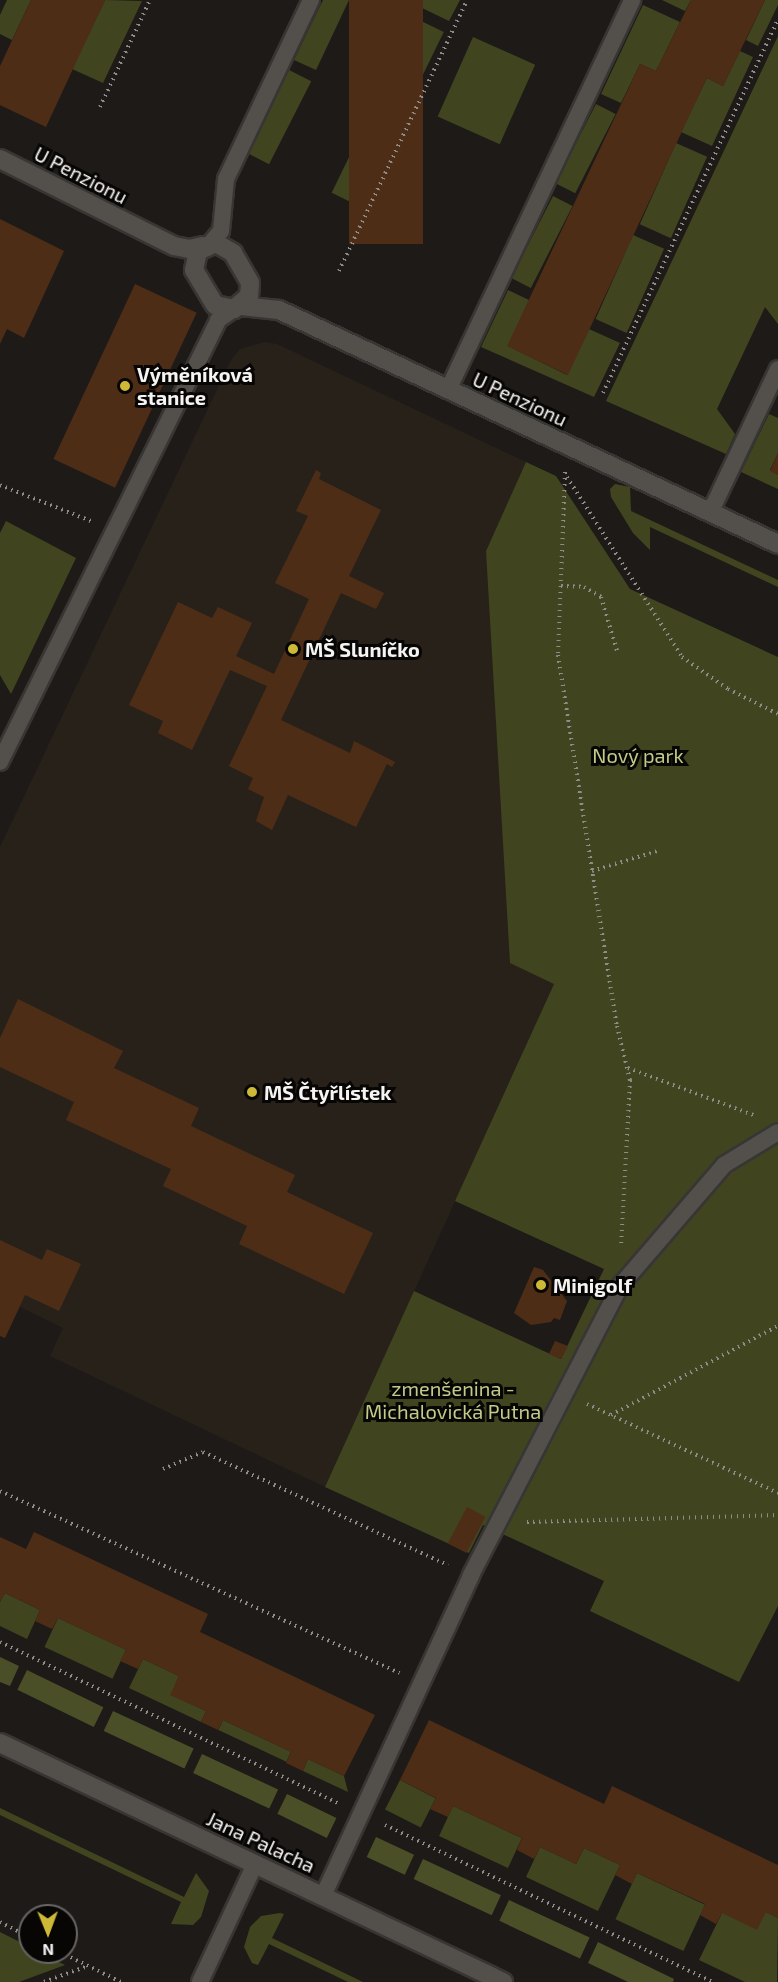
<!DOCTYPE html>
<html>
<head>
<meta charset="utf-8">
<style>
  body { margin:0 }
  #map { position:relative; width:778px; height:1982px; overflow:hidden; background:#1e1a17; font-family:"Exo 2",sans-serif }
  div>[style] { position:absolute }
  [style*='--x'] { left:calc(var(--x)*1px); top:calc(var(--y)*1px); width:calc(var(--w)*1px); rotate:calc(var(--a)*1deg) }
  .built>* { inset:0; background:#282119 }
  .green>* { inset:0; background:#40451f; transform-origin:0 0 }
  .forest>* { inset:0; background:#4a4f27; transform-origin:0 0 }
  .building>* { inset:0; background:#4e2d17; transform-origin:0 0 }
  .path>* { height:4px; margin-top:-2px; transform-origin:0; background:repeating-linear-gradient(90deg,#8f8c8a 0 1.5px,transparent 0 6px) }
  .roads { filter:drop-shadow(2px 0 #383634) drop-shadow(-2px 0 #383634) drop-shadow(0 2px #383634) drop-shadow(0 -2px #383634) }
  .service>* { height:16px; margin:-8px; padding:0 8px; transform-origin:8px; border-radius:8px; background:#53504c }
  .minor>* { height:18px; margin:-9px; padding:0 9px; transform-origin:9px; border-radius:9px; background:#53504c }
  .dots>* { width:16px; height:16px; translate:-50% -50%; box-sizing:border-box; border:3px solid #070605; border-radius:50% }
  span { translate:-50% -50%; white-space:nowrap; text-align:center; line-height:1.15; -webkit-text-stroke:6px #070605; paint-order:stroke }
  .street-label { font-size:20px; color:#f6f4f2 }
  .poi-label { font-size:20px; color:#f6f4f2; font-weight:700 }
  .left { translate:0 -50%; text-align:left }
  .park-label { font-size:20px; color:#c2cb87 }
  .north { position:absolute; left:18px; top:1904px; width:60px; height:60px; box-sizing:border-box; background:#070605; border:2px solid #676564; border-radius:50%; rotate:179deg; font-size:16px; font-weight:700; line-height:24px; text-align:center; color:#f6f4f2 }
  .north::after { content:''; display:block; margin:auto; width:21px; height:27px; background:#ceb837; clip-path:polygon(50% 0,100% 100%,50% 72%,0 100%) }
</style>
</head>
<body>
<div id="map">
  <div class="built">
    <div style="clip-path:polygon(264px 342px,277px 344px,526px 462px,486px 551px,554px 984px,325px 1487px,50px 1356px,63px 1328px,20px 1307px,5px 1338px,0 1336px,0 847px,231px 360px,240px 349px)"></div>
  </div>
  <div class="green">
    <div style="clip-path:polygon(7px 0,31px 0,12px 40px,0 34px,0 15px)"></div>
    <div style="clip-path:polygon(105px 0,142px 1px,103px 83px,72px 69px)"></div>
    <div style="clip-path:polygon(323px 0,349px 0,316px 70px,294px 60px)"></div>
    <div style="clip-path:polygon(423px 0,460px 0,449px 21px,420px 7px)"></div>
    <div style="clip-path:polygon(662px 0,691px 0,685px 11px)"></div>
    <div style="clip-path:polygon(765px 0,778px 0,778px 5px,758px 46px,746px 40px)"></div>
    <div style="clip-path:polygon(643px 5px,680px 22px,656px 71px,640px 64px,621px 103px,601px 94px)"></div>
    <div style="left:415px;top:18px;width:32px;height:89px;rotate:26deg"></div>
    <div style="clip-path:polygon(778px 36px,778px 324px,765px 307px,717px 409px,735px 434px,726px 454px,606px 401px)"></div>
    <div style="left:473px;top:37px;width:68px;height:87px;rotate:24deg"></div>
    <div style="clip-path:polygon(740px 51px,753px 57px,712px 146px,681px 132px,707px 78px,723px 86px)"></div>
    <div style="left:289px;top:70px;width:25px;height:93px;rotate:27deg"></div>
    <div style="left:596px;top:104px;width:22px;height:89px;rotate:27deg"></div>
    <div style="left:372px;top:110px;width:32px;height:92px;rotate:26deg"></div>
    <div style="left:676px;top:143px;width:34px;height:89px;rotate:24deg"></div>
    <div style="left:553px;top:196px;width:22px;height:92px;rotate:27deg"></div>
    <div style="left:633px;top:235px;width:34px;height:92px;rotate:24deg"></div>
    <div style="clip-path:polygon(508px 290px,529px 300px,508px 346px,567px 375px,589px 329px,620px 343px,594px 397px,481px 347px)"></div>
    <div style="clip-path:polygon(769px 414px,778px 418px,778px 453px,770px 470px,778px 475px,778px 489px,741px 472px)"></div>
    <div style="clip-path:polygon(526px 462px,556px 476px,630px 589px,778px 657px,778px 1606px,739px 1682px,590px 1611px,604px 1581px,483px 1525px,469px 1553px,325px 1487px,414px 1291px,561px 1359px,604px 1269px,455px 1201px,554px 984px,510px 963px,486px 551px)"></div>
    <div style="clip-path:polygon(615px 484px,630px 487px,631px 511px,778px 580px,778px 587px,650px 527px,650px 550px,633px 533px,611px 497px,610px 489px)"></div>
    <div style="clip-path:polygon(6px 521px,76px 558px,11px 694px,0 675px,0 533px)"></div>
    <div style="clip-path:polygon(5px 1593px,40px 1610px,27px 1639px,0 1626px,0 1602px)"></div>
    <div style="left:58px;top:1618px;width:75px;height:32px;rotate:25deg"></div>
    <div style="clip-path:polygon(143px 1659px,179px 1676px,171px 1695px,206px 1711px,201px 1722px,129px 1688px)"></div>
    <div style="left:223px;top:1720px;width:75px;height:11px;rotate:25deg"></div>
    <div style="clip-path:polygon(308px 1759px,344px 1776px,348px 1792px,303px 1771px)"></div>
    <div style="left:400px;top:1780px;width:40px;height:33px;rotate:27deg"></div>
    <div style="left:453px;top:1806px;width:76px;height:33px;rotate:25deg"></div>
    <div style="clip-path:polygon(0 1808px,184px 1897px,196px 1873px,209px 1891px,201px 1917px,193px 1925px,171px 1924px,181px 1902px,0 1815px)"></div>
    <div style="clip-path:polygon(540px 1847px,576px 1864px,584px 1848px,620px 1865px,598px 1911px,526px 1877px)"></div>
    <div style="left:637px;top:1873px;width:75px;height:51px;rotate:25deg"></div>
    <div style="clip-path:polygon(766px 1912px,778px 1918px,777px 1982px,745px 1982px,699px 1960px,722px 1913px)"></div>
    <div style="clip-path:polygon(280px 1913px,284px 1914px,272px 1938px,363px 1982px,348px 1982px,269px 1944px,258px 1965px,252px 1963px,244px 1947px,250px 1927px,261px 1916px)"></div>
    <div style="clip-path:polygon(0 1932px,30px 1947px,30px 1952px,39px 1952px,65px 1965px,19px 1982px,0 1982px)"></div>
  </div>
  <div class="forest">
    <div style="clip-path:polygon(0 1657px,19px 1666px,10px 1686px,0 1682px)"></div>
    <div style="left:27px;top:1670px;width:85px;height:22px;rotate:26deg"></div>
    <div style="left:113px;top:1711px;width:89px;height:22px;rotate:25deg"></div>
    <div style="left:202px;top:1754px;width:84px;height:21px;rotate:25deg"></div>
    <div style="left:287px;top:1794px;width:55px;height:22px;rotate:26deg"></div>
    <div style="left:376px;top:1837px;width:42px;height:22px;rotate:25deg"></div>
    <div style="left:423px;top:1859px;width:86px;height:22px;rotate:25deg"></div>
    <div style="left:509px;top:1900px;width:89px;height:23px;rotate:25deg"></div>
    <div style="clip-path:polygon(598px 1942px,674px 1979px,673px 1982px,628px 1982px,588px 1963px)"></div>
  </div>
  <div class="building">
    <div style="clip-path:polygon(31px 0,105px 0,46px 127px,0 105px,0 66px)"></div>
    <div style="left:349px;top:0;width:74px;height:244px"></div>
    <div style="clip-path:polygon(691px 0,765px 0,723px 86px,707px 78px,568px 375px,507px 346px,640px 64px,656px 71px)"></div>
    <div style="clip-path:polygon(0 219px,64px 251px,24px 338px,7px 329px,0 344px)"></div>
    <div style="left:135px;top:284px;width:68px;height:193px;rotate:25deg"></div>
    <div style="clip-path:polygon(778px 453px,778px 475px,770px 471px)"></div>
    <div style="clip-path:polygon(316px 470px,321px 473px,319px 479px,381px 510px,349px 576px,384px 593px,376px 609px,341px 593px,281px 720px,350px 753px,354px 741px,395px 762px,392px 767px,387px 764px,356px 827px,288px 795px,272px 830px,256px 821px,264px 797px,248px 789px,253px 778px,229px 766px,267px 686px,230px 670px,192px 750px,158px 733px,163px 721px,129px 705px,178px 602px,212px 618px,218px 607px,252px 623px,236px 656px,274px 674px,309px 599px,275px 583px,308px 516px,296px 511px)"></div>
    <div style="clip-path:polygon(18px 999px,123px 1051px,114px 1068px,199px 1108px,191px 1126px,295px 1175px,287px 1192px,373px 1233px,344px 1294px,239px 1244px,247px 1226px,163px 1186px,171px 1169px,66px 1120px,74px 1102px,0 1067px,0 1038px)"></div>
    <div style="clip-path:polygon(0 1240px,42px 1260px,47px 1249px,81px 1264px,59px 1311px,25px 1295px,5px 1338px,0 1336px)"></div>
    <div style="clip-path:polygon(534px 1267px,543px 1270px,567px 1301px,560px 1320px,554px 1318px,551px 1322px,531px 1325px,514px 1313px)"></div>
    <div style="clip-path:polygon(555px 1341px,568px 1346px,561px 1359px,549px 1354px)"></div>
    <div style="left:467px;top:1507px;width:21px;height:41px;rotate:28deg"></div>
    <div style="clip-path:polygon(34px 1532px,208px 1614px,200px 1632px,375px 1715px,344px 1776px,308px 1759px,303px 1771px,286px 1763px,291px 1752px,223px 1720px,218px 1730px,201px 1722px,206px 1711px,170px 1695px,179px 1676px,143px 1659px,138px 1669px,120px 1661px,126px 1650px,58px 1618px,52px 1629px,35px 1621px,40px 1610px,5px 1593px,0 1602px,0 1537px,26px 1549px)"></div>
    <div style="clip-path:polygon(429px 1720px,604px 1804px,612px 1786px,778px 1865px,778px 1918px,766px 1912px,757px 1930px,722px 1913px,716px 1924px,700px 1915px,705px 1904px,637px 1873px,632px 1884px,615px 1875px,620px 1865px,584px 1848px,576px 1864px,540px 1847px,534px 1859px,517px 1850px,522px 1838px,453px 1806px,448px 1817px,430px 1809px,436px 1798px,400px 1780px)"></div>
  </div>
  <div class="path">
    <div style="--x:100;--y:107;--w:118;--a:-65"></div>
    <div style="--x:339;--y:271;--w:300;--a:-64.7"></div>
    <div style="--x:603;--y:393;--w:412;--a:-64.9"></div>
    <div style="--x:565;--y:472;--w:183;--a:92.2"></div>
    <div style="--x:558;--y:655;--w:376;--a:81"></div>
    <div style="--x:617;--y:1026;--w:56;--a:76.5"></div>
    <div style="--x:630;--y:1080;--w:164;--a:93.1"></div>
    <div style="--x:567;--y:477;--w:214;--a:57.4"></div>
    <div style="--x:682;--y:657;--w:56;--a:34.8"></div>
    <div style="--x:728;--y:689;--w:56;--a:26.6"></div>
    <div style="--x:0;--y:485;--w:98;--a:21.6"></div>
    <div style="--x:561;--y:586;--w:23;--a:2"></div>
    <div style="--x:584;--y:587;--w:20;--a:30"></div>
    <div style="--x:601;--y:597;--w:59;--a:73.4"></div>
    <div style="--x:592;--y:871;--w:69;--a:-16.9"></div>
    <div style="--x:628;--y:1068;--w:137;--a:20.6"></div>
    <div style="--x:587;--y:1404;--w:211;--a:25"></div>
    <div style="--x:611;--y:1415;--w:189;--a:-28.1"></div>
    <div style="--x:163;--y:1469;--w:43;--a:-23"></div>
    <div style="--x:203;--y:1452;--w:270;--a:24.8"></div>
    <div style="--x:0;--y:1491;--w:439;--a:24.5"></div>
    <div style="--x:527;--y:1522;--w:251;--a:-1.6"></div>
    <div style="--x:0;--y:1642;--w:374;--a:25.5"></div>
    <div style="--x:385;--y:1825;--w:364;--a:25.6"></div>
    <div style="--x:0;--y:1922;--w:34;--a:27"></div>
    <div style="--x:60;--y:1952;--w:68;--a:26.2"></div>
    <div style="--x:44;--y:1982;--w:47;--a:-20"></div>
  </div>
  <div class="roads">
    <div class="service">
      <div style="--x:210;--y:244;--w:17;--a:-50"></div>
      <div style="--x:221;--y:231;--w:52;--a:-84.5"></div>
      <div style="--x:226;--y:179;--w:198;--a:-64.6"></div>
      <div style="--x:448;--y:390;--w:431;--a:-64.7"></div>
      <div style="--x:710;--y:513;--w:159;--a:-64.7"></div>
      <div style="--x:0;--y:762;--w:493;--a:-63.7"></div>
      <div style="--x:218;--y:320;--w:19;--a:-35"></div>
      <div style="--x:323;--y:1896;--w:353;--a:-65.2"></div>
      <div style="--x:471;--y:1575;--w:325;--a:-62.7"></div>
      <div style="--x:620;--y:1286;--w:160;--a:-49.3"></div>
      <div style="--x:724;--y:1165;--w:63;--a:-31.4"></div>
      <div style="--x:200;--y:1982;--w:130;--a:-65"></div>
    </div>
    <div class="minor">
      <div style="--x:0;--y:159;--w:195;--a:26.6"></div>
      <div style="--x:174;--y:246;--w:15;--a:11"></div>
      <div style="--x:189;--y:249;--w:14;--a:-12"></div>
      <div style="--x:216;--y:243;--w:20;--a:30"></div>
      <div style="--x:233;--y:253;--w:34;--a:60"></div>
      <div style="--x:250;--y:283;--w:13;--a:94"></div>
      <div style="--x:249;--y:296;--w:20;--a:139"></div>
      <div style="--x:234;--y:309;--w:19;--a:-168"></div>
      <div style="--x:215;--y:305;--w:41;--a:-121"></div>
      <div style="--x:194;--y:270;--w:19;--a:-78"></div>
      <div style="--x:198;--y:251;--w:20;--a:-24"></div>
      <div style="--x:241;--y:306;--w:38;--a:6"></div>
      <div style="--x:279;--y:310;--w:551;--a:25.12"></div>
      <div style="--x:0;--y:1743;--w:557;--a:25.41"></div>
    </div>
  </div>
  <div class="dots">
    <div style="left:125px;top:386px;background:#ceb837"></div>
    <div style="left:293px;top:649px;background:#ceb837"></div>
    <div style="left:252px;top:1092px;background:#ceb837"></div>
    <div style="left:541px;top:1285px;background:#ceb837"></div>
  </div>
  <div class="street-label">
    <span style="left:81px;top:175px;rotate:27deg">U Penzionu</span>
    <span style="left:520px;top:399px;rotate:25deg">U Penzionu</span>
    <span style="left:261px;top:1842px;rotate:25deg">Jana Palacha</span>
  </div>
  <div class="poi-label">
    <span class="left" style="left:137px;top:386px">Výměníková<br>stanice</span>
    <span class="left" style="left:305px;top:649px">MŠ Sluníčko</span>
    <span class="left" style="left:264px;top:1092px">MŠ Čtyřlístek</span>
    <span class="left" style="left:553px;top:1285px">Minigolf</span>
  </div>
  <div class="park-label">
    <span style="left:638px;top:755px">Nový park</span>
    <span style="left:453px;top:1400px">zmenšenina -<br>Michalovická Putna</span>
  </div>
  <div class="north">N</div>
</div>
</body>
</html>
